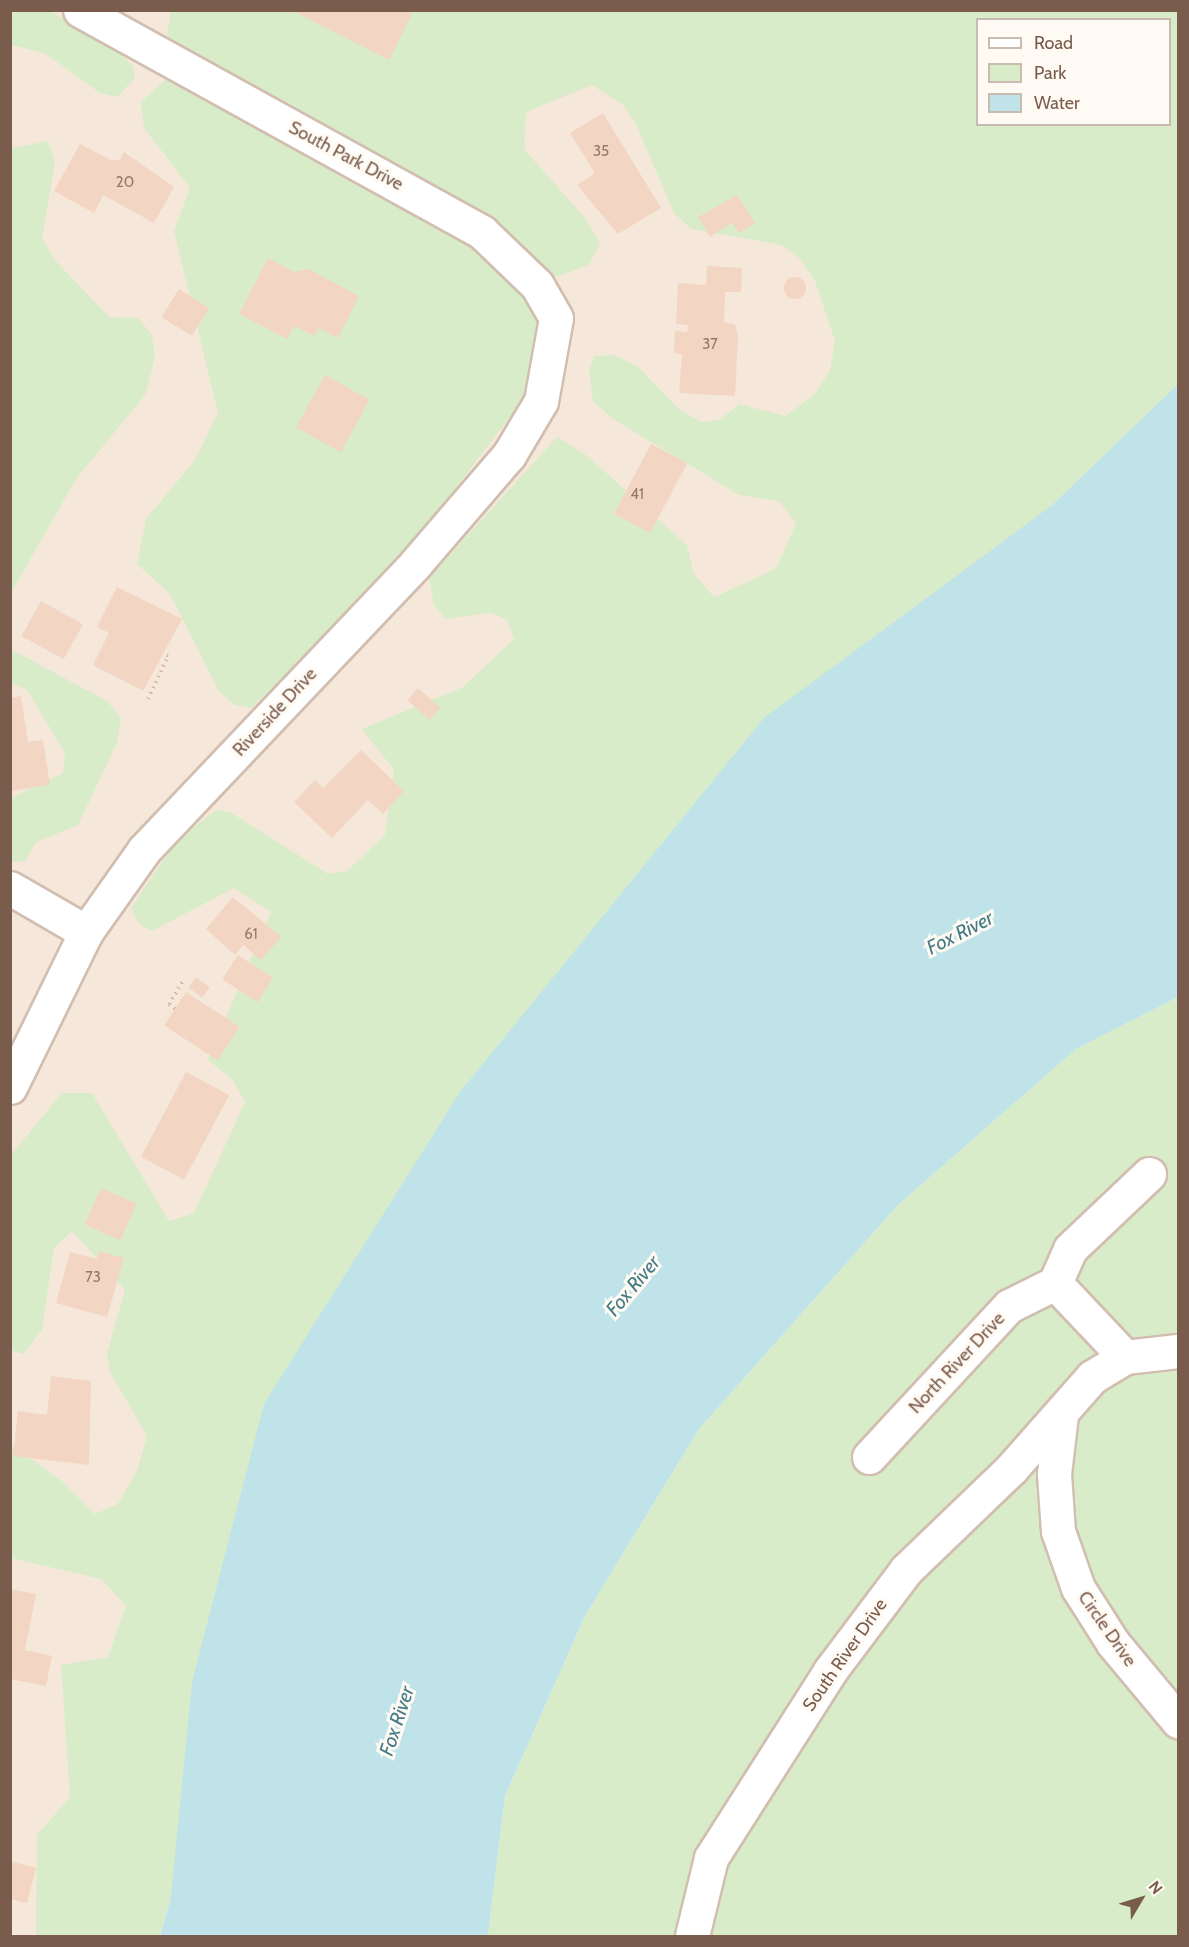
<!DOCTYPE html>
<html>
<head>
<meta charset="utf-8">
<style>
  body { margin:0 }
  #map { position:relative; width:1189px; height:1947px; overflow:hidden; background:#fdf6ec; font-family:Cabin,sans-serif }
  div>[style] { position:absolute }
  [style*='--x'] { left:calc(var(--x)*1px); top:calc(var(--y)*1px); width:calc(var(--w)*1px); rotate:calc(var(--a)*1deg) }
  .residential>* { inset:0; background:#f5e8da }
  .green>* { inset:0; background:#d8ecc9 }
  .water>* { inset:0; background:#bfe3e8 }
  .building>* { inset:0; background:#f3d5c3; transform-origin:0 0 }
  .round { border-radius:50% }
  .path>* { height:4px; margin-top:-2px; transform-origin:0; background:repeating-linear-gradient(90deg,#d9b8a5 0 1.5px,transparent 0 6px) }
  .roads { filter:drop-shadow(2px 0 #d1beb0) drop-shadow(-2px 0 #d1beb0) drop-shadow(0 2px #d1beb0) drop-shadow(0 -2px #d1beb0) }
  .minor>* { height:33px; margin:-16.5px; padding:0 16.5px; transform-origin:16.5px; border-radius:16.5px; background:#fff }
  span { translate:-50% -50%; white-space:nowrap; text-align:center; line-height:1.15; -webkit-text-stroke:6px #fffaf3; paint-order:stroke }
  .number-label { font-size:15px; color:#987a6a }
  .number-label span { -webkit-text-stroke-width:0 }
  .street-label { font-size:18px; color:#7a5c4d }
  .water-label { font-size:20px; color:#437c86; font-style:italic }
  .frame { position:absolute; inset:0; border:12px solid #7a5c4d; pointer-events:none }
  .legend { position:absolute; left:976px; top:18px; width:195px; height:108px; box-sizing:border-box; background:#fffaf3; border:2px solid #cabbb1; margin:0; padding:8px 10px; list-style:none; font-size:18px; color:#7a5c4d }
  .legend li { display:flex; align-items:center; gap:12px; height:30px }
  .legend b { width:30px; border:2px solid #cabbb1 }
  .north { position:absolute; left:1111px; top:1869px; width:60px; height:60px; -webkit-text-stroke:4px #fffaf3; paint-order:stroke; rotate:52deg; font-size:16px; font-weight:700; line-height:24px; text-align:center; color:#7a5c4d }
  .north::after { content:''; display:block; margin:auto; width:21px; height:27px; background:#7a5c4d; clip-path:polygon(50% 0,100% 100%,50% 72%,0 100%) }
</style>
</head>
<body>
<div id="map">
  <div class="residential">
    <div style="clip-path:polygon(evenodd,11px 11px,1178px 11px,1178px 384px,1051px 506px,264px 1404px,160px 1936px,11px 1936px,11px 11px,978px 20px,1170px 20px,1170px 124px,978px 124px,978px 20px)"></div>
  </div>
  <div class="green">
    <div style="clip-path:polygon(11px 11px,50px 11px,115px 49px,132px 65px,135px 78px,117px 97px,100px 93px,44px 53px,11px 45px)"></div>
    <div style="clip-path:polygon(evenodd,171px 11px,1178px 11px,1178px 384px,1051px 506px,171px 1897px,160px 1936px,36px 1936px,37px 1835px,70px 1797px,61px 1665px,108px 1657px,126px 1606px,101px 1579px,11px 1558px,10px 1444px,63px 1482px,95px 1514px,118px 1504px,137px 1471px,147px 1436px,110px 1372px,107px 1353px,125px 1290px,72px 1231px,54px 1248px,42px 1330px,23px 1354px,11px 1350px,10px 1156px,62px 1093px,92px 1093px,169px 1221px,194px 1213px,245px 1102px,232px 1079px,208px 1060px,271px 912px,234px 888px,152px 931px,138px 923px,131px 908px,177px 840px,216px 810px,230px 812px,328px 874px,347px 871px,385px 835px,394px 770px,362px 729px,463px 687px,514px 639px,507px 620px,491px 613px,446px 619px,434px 605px,429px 578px,557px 437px,586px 455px,687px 545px,694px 574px,714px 597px,776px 569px,796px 523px,779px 501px,739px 495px,613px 419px,593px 401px,589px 371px,594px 356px,615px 355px,638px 367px,678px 408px,701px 422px,719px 420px,740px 404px,785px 416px,815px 394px,830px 370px,835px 341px,815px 281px,800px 259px,782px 245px,691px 229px,674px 213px,635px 122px,622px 104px,592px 85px,526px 112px,524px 149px,586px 219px,600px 243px,589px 265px,559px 276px,541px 272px,175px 46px,167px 35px,171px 11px,978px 20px,1170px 20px,1170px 124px,978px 124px,978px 20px)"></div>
    <div style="clip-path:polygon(165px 80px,182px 81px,480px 247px,529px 299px,538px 327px,530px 391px,388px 576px,251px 708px,235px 705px,219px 692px,170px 594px,137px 564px,146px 519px,195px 460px,218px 413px,174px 231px,190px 188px,144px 128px,141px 102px)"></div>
    <div style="clip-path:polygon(48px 141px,55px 163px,42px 238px,55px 260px,109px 317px,138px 318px,152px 335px,155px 357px,145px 395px,76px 479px,11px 593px,11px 148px)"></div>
    <div style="clip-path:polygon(10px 649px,107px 701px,121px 718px,117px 743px,78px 825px,36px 842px,25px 861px,11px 862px,11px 798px,63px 773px,65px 753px,27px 690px,11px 683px)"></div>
    <div style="clip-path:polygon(1178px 997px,1178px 1936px,488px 1936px,505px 1796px,585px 1616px,699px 1429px,898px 1205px,1076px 1049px)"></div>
  </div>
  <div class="water">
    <div style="clip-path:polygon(1178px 384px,1178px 997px,1076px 1049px,898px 1205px,699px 1429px,585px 1616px,505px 1796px,488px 1936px,160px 1936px,171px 1897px,192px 1682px,264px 1404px,460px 1092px,764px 718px,1051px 506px)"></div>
  </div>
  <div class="building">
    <div style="clip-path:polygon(291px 10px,405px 10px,412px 14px,389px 60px)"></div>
    <div style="clip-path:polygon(603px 113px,661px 208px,618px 234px,577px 185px,595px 173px,570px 133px)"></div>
    <div style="clip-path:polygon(80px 144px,111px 160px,120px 160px,124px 152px,174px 187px,154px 223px,103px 195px,94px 213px,54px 191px)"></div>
    <div style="clip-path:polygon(737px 195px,755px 223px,739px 233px,732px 223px,710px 237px,698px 217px)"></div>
    <div style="clip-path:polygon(268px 258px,294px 272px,308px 269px,359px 296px,338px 338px,319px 328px,314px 336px,294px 326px,287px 339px,239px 314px)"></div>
    <div style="clip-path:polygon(707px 266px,742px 268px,741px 292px,725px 292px,724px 323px,735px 324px,738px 338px,735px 396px,679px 393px,682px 354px,674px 353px,675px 331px,687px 332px,688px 325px,676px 324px,678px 283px,706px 285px)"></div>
    <div class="round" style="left:784px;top:277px;width:22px;height:22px"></div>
    <div style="left:179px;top:289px;width:36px;height:33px;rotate:32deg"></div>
    <div style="left:325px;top:375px;width:51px;height:60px;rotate:29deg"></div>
    <div style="left:651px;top:444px;width:41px;height:79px;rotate:28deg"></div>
    <div style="clip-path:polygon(117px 587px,182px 619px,143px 691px,93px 665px,109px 633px,97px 627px)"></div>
    <div style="left:41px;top:601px;width:48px;height:40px;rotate:29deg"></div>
    <div style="left:418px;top:688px;width:30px;height:16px;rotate:42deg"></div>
    <div style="clip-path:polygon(21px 696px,28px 742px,43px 740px,50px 785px,10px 791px,10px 698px)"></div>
    <div style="clip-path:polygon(361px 750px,404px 791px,383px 814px,368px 800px,332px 838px,294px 802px,315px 780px,323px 788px)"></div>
    <div style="clip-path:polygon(233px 897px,281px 937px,261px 960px,243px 945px,235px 955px,206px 929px)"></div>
    <div style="left:238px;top:955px;width:42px;height:29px;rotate:33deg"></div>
    <div style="left:196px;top:977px;width:17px;height:13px;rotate:36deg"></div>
    <div style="left:186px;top:992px;width:64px;height:40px;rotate:33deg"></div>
    <div style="left:186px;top:1072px;width:49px;height:96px;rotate:28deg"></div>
    <div style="left:101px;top:1188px;width:39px;height:40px;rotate:24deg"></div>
    <div style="clip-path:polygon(99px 1251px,124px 1258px,107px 1317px,56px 1303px,70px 1252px,97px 1259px)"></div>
    <div style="clip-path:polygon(51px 1376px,91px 1381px,89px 1465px,13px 1456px,18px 1411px,47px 1415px)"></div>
    <div style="clip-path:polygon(10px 1589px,36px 1594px,25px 1650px,52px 1656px,46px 1686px,10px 1679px)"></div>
    <div style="clip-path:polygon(10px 1861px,36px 1868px,27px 1903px,10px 1899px)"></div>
  </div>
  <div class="path">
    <div style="--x:148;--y:699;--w:47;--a:-65.1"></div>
    <div style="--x:168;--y:656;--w:4;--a:-153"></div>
    <div style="--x:175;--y:1009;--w:8;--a:-140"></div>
    <div style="--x:169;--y:1004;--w:26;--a:-59"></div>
  </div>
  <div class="roads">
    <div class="minor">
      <div style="--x:10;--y:888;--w:88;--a:30.1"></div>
      <div style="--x:10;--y:1087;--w:173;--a:-63.9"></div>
      <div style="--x:86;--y:932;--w:100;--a:-54.7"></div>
      <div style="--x:144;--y:850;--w:395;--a:-46.5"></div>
      <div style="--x:416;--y:563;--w:143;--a:-49.3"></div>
      <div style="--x:509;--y:455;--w:63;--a:-59.3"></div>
      <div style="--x:541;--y:401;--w:84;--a:-79.8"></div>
      <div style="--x:556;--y:318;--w:38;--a:-120"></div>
      <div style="--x:537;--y:285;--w:76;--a:-136.1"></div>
      <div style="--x:482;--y:232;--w:459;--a:-151.1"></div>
      <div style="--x:1125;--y:1357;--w:102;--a:-133.4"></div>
      <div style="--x:1055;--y:1283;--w:37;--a:-66"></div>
      <div style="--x:1070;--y:1249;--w:109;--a:-43.5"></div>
      <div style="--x:1061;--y:1415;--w:59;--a:96.8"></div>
      <div style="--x:1054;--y:1474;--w:57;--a:86"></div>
      <div style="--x:1058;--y:1531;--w:60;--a:70.7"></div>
      <div style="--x:1078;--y:1588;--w:65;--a:57.5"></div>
      <div style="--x:1113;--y:1643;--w:102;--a:50.2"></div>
      <div style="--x:869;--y:1457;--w:206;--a:-47.2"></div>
      <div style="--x:1009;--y:1306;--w:51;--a:-26.6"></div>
      <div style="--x:692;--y:1936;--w:80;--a:-76.3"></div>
      <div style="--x:711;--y:1858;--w:222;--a:-57.5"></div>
      <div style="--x:830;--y:1671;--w:126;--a:-53"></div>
      <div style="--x:906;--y:1570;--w:146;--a:-43.9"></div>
      <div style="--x:1011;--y:1469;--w:123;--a:-48.6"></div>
      <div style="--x:1092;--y:1377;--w:39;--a:-31"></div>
      <div style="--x:1125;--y:1357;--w:53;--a:-6.5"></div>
    </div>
  </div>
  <div class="number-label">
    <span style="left:601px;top:152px">35</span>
    <span style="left:125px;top:183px">20</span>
    <span style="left:710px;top:345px">37</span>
    <span style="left:637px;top:495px">41</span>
    <span style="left:251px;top:935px">61</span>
    <span style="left:93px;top:1278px">73</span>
  </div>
  <div class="street-label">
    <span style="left:346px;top:156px;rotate:28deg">South Park Drive</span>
    <span style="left:275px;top:712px;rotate:-47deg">Riverside Drive</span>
    <span style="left:957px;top:1363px;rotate:-47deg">North River Drive</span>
    <span style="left:1107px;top:1629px;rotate:55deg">Circle Drive</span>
    <span style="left:845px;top:1655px;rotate:-55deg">South River Drive</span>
  </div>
  <div class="water-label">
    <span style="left:960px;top:933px;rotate:-27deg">Fox River</span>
    <span style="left:633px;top:1286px;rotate:-50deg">Fox River</span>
    <span style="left:397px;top:1721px;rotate:-72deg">Fox River</span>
  </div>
  <div class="frame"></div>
  <ul class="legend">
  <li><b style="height:8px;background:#fff"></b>Road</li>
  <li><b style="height:16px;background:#d8ecc9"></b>Park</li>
  <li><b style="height:16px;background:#bfe3e8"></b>Water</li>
  </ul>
  <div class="north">N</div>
</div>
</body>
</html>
